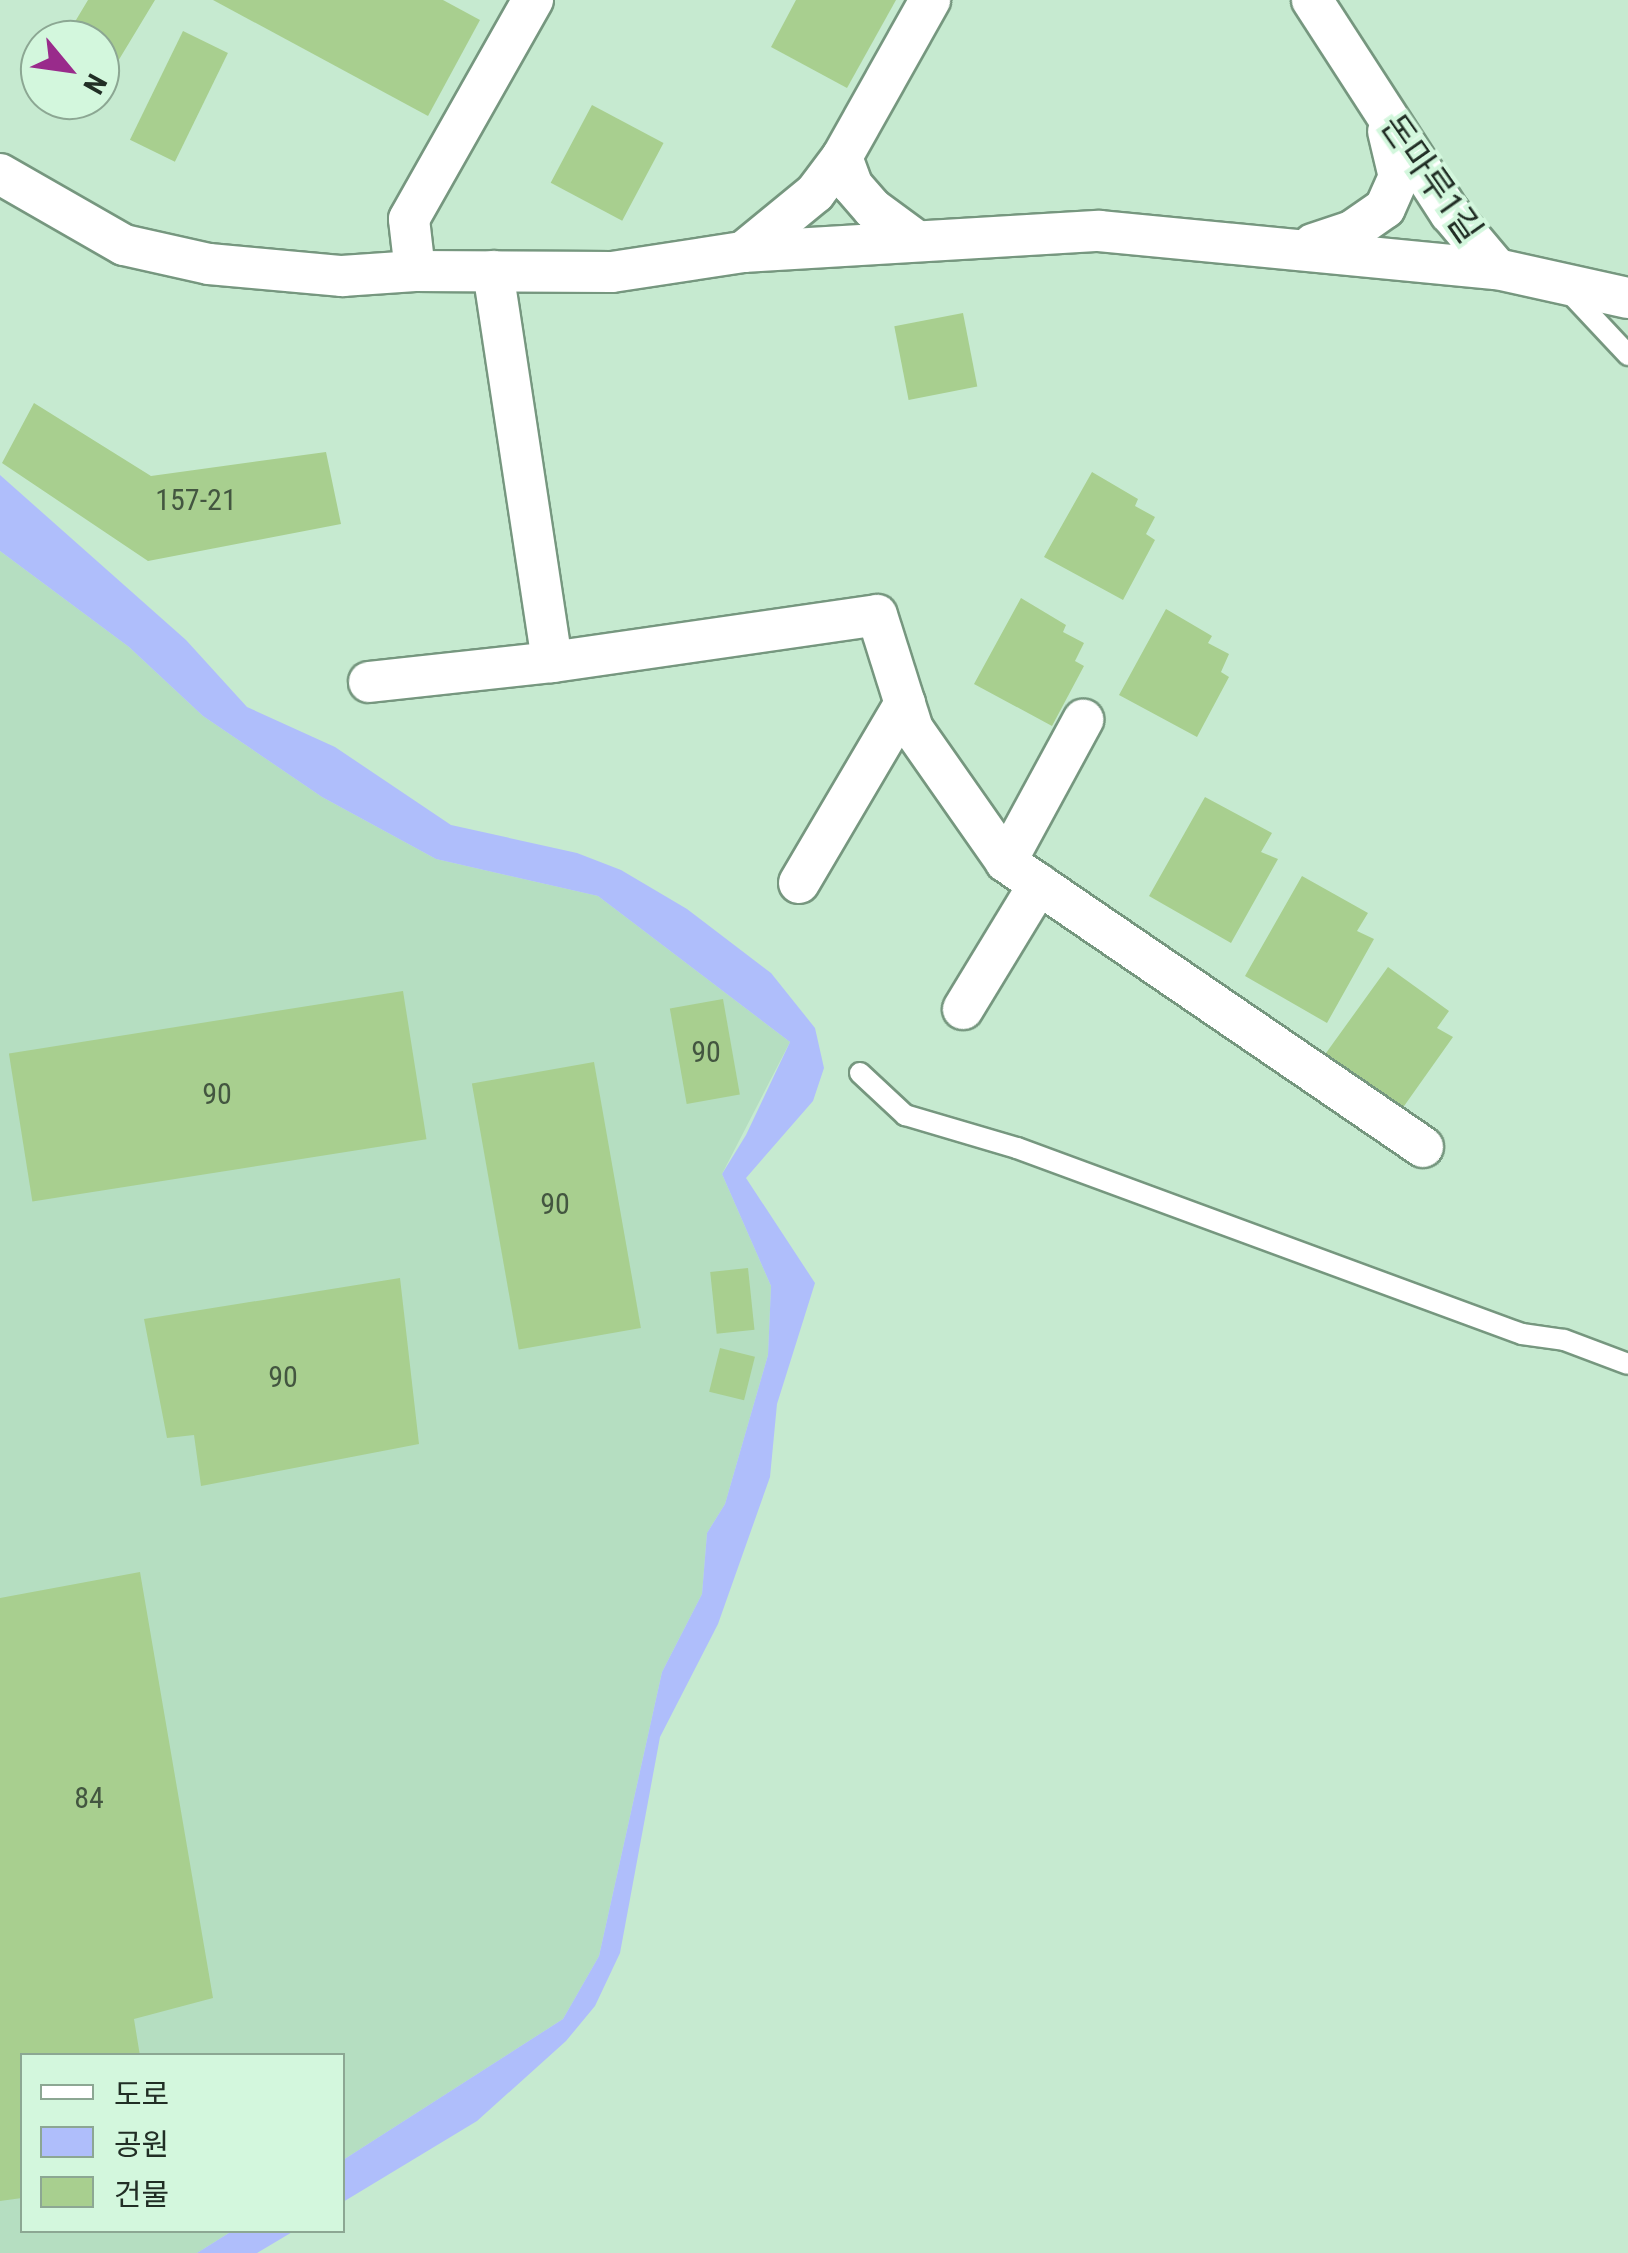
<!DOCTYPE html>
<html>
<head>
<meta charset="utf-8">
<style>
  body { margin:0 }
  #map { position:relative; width:1628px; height:2253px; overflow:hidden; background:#c6ead0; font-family:"Roboto Condensed","Noto Sans KR",sans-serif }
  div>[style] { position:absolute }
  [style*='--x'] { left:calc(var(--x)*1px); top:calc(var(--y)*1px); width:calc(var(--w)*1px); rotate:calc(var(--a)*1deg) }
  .built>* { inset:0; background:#b5dec1 }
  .green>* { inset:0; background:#afbefb }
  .building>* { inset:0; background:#a8cf8f; transform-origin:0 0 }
  .roads { filter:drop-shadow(2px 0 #76977f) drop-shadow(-2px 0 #76977f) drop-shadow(0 2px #76977f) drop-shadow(0 -2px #76977f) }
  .service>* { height:20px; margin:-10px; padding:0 10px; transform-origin:10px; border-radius:10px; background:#fff }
  .minor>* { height:40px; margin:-20px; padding:0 20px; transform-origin:20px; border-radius:20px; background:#fff }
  span { translate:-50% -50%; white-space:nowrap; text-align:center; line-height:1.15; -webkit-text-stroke:8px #d3f7dd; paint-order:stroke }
  .number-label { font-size:30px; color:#435640 }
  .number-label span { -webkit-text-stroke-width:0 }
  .street-label { font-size:35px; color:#212e25 }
  .legend { position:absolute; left:20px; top:2053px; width:325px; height:180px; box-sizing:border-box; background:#d3f7dd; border:2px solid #8ca793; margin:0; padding:12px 18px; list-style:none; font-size:30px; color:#212e25 }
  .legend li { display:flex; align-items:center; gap:20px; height:50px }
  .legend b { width:50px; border:2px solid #8ca793 }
  .north { position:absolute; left:20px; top:20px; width:100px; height:100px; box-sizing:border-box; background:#d3f7dd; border:2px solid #8ca793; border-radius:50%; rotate:119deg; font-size:28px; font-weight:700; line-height:40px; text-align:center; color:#212e25 }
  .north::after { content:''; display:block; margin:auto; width:35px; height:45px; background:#992b8b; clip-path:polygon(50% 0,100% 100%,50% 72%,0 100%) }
</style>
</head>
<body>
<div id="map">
  <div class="built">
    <div style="clip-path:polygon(0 551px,129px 647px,203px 716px,322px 797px,436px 859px,598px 896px,790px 1042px,722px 1174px,771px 1286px,768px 1355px,725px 1504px,707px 1533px,702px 1594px,662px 1672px,599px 1956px,563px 2019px,343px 2160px,342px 2056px,22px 2056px,22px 2230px,232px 2231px,197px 2253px,0 2253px)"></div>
  </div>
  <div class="green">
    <div style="clip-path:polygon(0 475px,186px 640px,247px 707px,335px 747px,451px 825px,577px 853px,621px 870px,687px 909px,771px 973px,815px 1028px,824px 1068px,813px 1101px,746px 1178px,815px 1283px,777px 1404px,770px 1477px,718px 1624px,660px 1737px,620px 1953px,595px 2006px,566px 2041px,477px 2121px,343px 2202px,343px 2160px,563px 2019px,599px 1956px,662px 1672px,702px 1594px,707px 1533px,725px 1504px,768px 1355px,771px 1286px,722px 1174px,746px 1135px,790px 1042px,598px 896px,436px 859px,322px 797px,203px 716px,129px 647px,0 551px)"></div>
    <div style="clip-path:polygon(232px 2231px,232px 2230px,294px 2231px,257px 2253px,197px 2253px)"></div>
  </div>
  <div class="building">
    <div style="clip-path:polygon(88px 0,155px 0,100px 91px,100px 40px,64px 40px)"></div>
    <div style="clip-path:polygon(213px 0,443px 0,480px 20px,428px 116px)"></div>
    <div style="clip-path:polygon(796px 0,896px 0,847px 88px,771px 47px)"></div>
    <div style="left:183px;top:31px;width:50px;height:121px;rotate:26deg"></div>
    <div style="left:592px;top:105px;width:81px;height:88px;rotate:28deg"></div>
    <div style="left:963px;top:313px;width:75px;height:70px;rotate:79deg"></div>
    <div style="clip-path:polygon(34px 403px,151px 476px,326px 452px,341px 524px,148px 561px,2px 463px)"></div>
    <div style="clip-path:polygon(1092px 472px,1138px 499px,1135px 506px,1155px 517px,1146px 534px,1155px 540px,1123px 600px,1044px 557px)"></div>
    <div style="clip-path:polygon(1021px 598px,1066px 625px,1063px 632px,1084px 643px,1075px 661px,1084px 666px,1052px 726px,974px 684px)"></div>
    <div style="clip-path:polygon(1166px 609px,1212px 636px,1208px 643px,1229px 654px,1221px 672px,1229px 677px,1197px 737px,1119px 695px)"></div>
    <div style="clip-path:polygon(1205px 797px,1272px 833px,1261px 852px,1278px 859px,1231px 943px,1149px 896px)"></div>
    <div style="clip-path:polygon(1302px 876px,1368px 913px,1357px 931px,1374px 939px,1327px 1023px,1245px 976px)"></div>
    <div style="clip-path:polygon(1388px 967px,1449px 1011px,1437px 1028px,1453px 1037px,1397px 1116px,1321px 1060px)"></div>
    <div style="left:403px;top:991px;width:150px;height:399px;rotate:81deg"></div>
    <div style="left:723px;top:999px;width:97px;height:54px;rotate:80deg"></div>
    <div style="left:594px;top:1062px;width:270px;height:124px;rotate:80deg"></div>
    <div style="left:748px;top:1268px;width:62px;height:38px;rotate:84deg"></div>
    <div style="clip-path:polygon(400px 1278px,419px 1444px,201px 1486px,194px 1435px,167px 1438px,144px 1319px)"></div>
    <div style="left:720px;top:1348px;width:36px;height:45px;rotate:14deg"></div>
    <div style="clip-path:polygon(140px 1572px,213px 1998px,134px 2019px,140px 2056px,22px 2056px,22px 2198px,0 2201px,0 1598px)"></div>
  </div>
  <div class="roads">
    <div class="service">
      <div style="--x:1568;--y:291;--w:88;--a:46.8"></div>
      <div style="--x:860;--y:1073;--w:62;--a:43"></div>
      <div style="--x:905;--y:1115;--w:117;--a:16.4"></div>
      <div style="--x:1017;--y:1148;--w:538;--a:20.22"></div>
      <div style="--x:1522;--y:1334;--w:42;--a:8.1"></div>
      <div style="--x:1564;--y:1340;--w:68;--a:20.6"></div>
    </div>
    <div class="minor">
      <div style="--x:1312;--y:0;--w:254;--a:57.1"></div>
      <div style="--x:1450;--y:213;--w:73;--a:50"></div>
      <div style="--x:1497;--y:269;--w:134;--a:12.5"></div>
      <div style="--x:842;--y:157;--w:30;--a:70"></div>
      <div style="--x:852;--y:185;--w:32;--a:49"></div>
      <div style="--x:873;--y:209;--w:51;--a:36.2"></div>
      <div style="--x:0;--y:174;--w:143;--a:29.8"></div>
      <div style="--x:124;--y:245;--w:87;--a:12.6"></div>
      <div style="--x:209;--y:264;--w:134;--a:5.2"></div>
      <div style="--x:342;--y:276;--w:73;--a:-3.9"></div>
      <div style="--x:415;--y:271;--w:197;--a:0.3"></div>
      <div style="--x:612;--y:272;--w:133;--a:-8.7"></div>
      <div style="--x:743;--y:252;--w:357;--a:-3.4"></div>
      <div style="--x:1099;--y:231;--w:400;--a:5.5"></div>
      <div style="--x:1313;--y:244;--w:41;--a:-18.4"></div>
      <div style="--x:1352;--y:231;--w:40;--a:-34.9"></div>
      <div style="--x:1385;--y:208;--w:34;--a:-66"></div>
      <div style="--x:1399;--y:177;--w:47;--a:-103.4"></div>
      <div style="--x:743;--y:252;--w:93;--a:-39.3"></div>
      <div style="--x:815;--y:193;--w:45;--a:-53.1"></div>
      <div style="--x:842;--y:157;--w:180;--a:-60.7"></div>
      <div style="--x:415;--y:271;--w:52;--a:-96.6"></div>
      <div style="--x:409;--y:219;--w:252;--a:-60.5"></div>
      <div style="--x:493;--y:271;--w:395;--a:81.4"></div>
      <div style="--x:552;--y:662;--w:328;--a:-8.2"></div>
      <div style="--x:877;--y:615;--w:120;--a:72.5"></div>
      <div style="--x:913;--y:729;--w:162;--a:55"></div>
      <div style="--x:1006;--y:862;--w:505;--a:34.35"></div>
      <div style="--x:369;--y:682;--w:184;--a:-6.2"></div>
      <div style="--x:1006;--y:862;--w:162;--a:-61.5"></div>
      <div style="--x:799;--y:883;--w:209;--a:-59.5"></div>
      <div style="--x:963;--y:1009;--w:146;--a:-58.7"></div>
    </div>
  </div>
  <div class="number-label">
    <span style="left:196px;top:500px">157-21</span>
    <span style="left:706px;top:1052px">90</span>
    <span style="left:217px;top:1094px">90</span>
    <span style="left:555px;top:1204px">90</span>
    <span style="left:283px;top:1377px">90</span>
    <span style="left:89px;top:1798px">84</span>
  </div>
  <div class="street-label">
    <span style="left:1431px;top:179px;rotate:55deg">돈마루1길</span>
  </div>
  <ul class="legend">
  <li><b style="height:12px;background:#fff"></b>도로</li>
  <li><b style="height:28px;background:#afbefb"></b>공원</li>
  <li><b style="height:28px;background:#a8cf8f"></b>건물</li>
  </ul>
  <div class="north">N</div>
</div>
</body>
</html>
